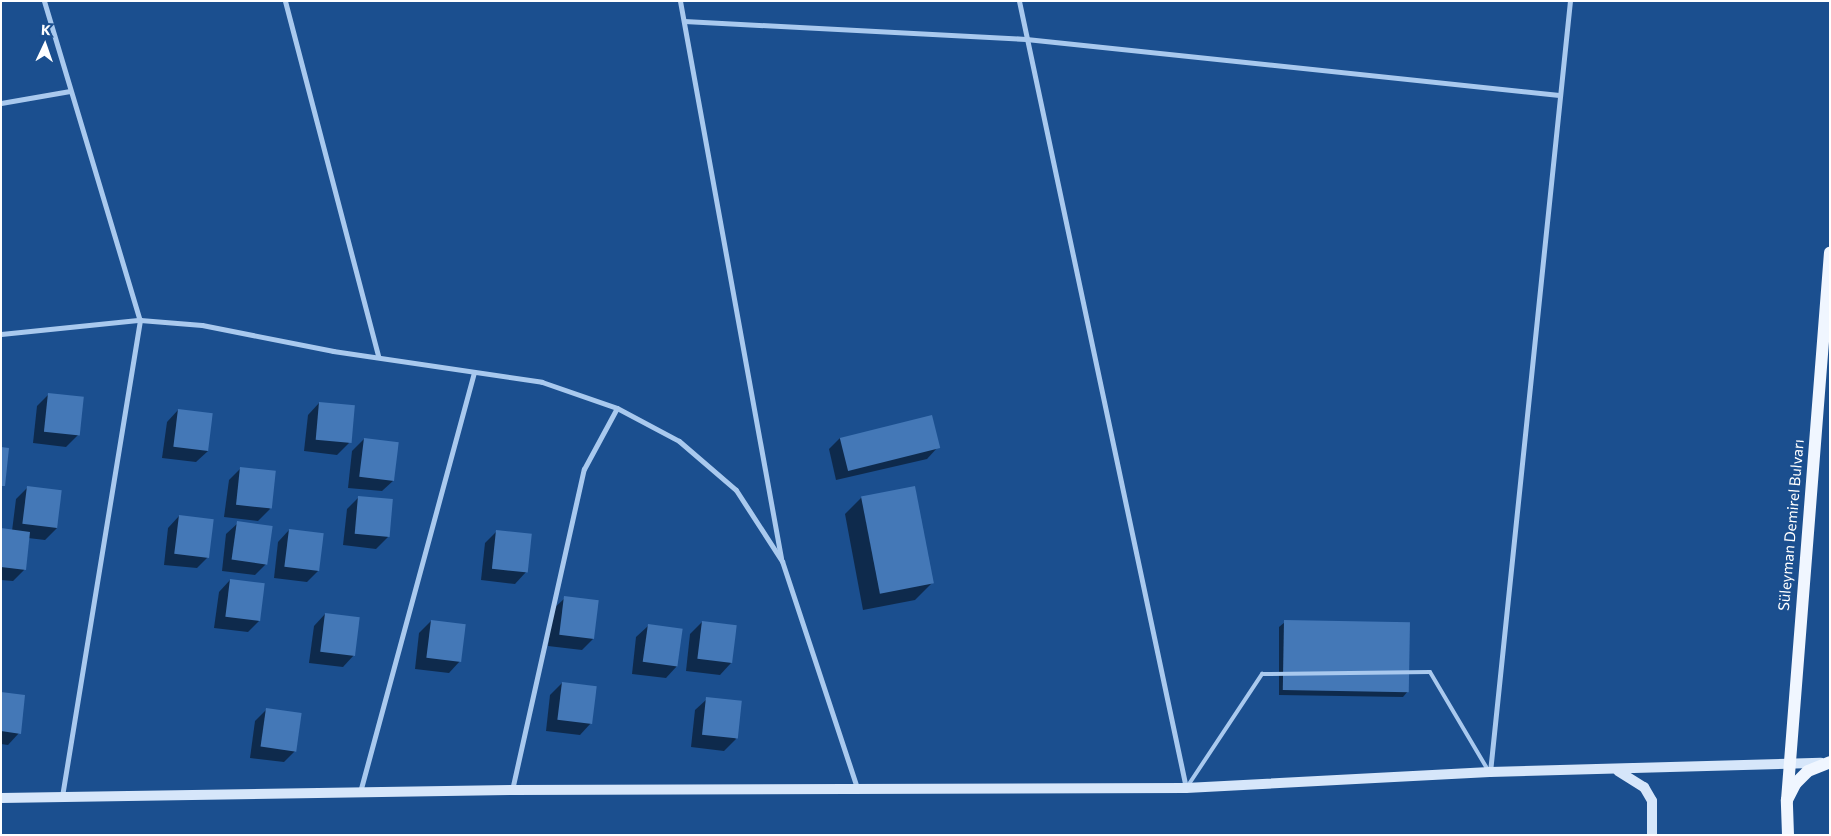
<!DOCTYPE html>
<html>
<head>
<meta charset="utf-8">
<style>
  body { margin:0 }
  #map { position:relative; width:1831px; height:836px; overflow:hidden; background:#1b4f8f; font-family:Commissioner,sans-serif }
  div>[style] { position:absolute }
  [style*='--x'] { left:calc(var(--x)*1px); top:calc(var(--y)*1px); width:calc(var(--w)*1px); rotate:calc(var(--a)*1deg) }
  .shadow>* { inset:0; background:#0007 }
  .building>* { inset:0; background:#4478b7; transform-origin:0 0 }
  .lane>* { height:4px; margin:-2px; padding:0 2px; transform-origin:2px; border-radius:2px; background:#a9c9ee }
  .street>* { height:5px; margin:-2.5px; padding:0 2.5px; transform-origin:2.5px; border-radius:2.5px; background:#a9c9ee }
  .secondary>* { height:10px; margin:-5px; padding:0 5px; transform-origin:5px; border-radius:5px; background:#d6e6fa }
  .primary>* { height:12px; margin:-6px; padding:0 6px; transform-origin:6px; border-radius:6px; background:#f0f6ff }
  span { translate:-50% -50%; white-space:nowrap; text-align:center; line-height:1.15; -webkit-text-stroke:4px #1b4f8f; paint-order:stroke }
  .street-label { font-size:15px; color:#fff }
  .frame { position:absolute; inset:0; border:2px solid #fff; pointer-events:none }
  .north { position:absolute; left:20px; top:20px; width:50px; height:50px; -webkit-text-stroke:4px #1b4f8f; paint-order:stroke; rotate:3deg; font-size:14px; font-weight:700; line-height:20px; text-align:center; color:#fff }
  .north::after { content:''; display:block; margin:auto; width:18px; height:22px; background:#fff; clip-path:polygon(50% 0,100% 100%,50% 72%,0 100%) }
</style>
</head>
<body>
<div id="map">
  <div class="shadow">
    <div style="clip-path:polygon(49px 394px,78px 435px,66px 447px,33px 443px,37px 406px)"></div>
    <div style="clip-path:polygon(319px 403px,349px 443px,337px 455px,304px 451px,308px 415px)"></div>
    <div style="clip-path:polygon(178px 410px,208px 451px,196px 462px,162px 458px,167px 422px)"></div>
    <div style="clip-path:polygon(840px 438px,938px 447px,927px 459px,836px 480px,829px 449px)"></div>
    <div style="clip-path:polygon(364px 439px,394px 480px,382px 491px,348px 488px,352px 451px)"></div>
    <div style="clip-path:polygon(241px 468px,270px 509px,258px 521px,224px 517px,229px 480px)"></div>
    <div style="clip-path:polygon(28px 487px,57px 528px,45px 540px,28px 538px,24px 570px,13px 581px,1px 580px,1px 529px,12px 531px,16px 499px)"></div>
    <div style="clip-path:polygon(359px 497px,388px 537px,376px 549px,343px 545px,347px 509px)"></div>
    <div style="clip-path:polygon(862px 497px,932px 583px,915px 600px,863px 610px,845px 514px)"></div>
    <div style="clip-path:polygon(179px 516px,208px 557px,197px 568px,164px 565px,168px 528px)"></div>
    <div style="clip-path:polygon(238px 523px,267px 563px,255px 575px,222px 571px,226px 534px)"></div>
    <div style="clip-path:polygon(289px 530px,318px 571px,307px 582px,274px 578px,278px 542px)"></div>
    <div style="clip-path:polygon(497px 531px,526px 572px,515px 584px,481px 580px,485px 543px)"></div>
    <div style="clip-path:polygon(230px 580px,259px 621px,248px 632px,214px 628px,219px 592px)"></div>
    <div style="clip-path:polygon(565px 598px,594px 638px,582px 650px,548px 646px,553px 609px)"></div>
    <div style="clip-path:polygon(325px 614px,354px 655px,343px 667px,309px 663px,314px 626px)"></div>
    <div style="clip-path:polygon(431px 621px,460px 661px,449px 673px,415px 669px,419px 633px)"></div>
    <div style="clip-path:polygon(702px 622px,731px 663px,720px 675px,686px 671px,690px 634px)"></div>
    <div style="clip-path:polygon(1285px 622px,1408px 691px,1403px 697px,1279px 695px,1279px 627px)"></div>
    <div style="clip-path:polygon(648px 626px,677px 666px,666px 678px,632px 674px,636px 637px)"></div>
    <div style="clip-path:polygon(562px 683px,591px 723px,580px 735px,546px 731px,550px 695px)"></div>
    <div style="clip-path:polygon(1px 694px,19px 733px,8px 745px,1px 744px)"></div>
    <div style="clip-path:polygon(707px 699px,736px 739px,724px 751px,691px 747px,695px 710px)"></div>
    <div style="clip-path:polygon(266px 710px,296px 750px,284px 762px,250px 758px,255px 721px)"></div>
  </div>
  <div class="building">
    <div style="left:48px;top:393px;width:36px;height:39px;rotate:6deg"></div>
    <div style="left:319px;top:402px;width:36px;height:38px;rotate:5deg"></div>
    <div style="left:178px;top:409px;width:35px;height:38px;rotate:7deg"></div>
    <div style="left:932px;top:415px;width:34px;height:95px;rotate:76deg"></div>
    <div style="left:364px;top:438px;width:35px;height:39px;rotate:7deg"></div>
    <div style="clip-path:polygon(1px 447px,9px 448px,5px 486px,1px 486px)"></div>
    <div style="left:240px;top:467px;width:36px;height:38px;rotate:6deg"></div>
    <div style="left:27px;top:486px;width:35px;height:38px;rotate:7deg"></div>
    <div style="left:915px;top:486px;width:99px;height:55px;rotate:79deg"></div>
    <div style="left:358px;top:496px;width:35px;height:38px;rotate:5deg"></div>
    <div style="left:179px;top:515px;width:35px;height:39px;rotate:7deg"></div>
    <div style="left:237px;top:521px;width:36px;height:39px;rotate:8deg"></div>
    <div style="clip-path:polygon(1px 528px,30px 532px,26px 570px,1px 567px)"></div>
    <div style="left:289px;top:529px;width:35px;height:38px;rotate:7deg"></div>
    <div style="left:496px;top:530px;width:36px;height:39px;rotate:6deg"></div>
    <div style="left:230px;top:579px;width:35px;height:38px;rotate:7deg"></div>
    <div style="left:564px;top:596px;width:35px;height:39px;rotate:7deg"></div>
    <div style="left:325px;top:613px;width:35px;height:39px;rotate:7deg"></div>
    <div style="left:431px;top:620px;width:35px;height:38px;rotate:7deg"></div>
    <div style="left:1284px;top:620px;width:126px;height:70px;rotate:1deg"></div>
    <div style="left:702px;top:621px;width:35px;height:38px;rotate:7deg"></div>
    <div style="left:648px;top:624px;width:35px;height:38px;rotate:8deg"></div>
    <div style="left:562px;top:682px;width:35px;height:38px;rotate:7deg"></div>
    <div style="clip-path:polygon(1px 692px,25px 695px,21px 734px,1px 731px)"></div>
    <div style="left:706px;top:697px;width:36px;height:38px;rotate:6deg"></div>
    <div style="left:266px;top:708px;width:36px;height:39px;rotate:8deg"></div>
  </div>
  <div class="lane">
    <div style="--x:1187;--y:787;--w:136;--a:-56.4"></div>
    <div style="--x:1262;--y:674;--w:168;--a:-0.7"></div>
    <div style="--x:1430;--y:672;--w:114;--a:59.4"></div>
  </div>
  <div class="street">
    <div style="--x:44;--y:1;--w:333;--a:73.3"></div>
    <div style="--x:140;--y:320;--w:62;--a:4.6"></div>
    <div style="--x:202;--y:325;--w:134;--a:11.2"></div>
    <div style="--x:333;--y:351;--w:211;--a:8.4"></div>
    <div style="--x:542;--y:382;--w:79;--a:19.1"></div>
    <div style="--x:617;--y:408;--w:70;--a:28"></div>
    <div style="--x:679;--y:441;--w:75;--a:40.7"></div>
    <div style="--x:736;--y:490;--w:85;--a:57.1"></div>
    <div style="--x:782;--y:561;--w:242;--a:71.7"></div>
    <div style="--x:285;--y:1;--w:367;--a:75.3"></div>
    <div style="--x:680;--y:1;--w:566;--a:79.72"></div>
    <div style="--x:1019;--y:1;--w:805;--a:78.02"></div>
    <div style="--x:684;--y:21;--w:342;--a:3"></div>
    <div style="--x:1026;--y:39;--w:536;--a:6"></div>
    <div style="--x:1;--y:103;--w:70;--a:-9.9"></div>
    <div style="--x:1;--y:334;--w:140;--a:-5.8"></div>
    <div style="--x:140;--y:320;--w:484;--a:99.3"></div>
    <div style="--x:1490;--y:772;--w:775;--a:-84.08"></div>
    <div style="--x:512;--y:790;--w:329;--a:-77.4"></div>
    <div style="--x:584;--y:469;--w:69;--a:-61.6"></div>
    <div style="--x:360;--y:792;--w:435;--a:-74.8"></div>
  </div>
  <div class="secondary">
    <div style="--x:1618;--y:771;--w:31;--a:32"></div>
    <div style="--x:1644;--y:787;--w:16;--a:60"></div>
    <div style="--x:1652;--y:801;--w:34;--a:90"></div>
    <div style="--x:1;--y:798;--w:511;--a:-0.9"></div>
    <div style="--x:512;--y:790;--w:674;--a:-0.17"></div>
    <div style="--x:1186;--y:788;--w:304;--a:-3"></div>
    <div style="--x:1490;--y:772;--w:331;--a:-1.6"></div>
  </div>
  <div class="primary">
    <div style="--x:1787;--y:800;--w:549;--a:-85.51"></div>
    <div style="--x:1788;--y:835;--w:35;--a:-92"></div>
    <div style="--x:1787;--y:800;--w:18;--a:-63"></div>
    <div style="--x:1795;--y:784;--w:18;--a:-45"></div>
    <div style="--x:1808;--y:771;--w:24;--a:-22"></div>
  </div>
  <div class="street-label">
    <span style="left:1791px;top:525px;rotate:-85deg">Süleyman Demirel Bulvarı</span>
  </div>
  <div class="frame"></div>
  <div class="north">K</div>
</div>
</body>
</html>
